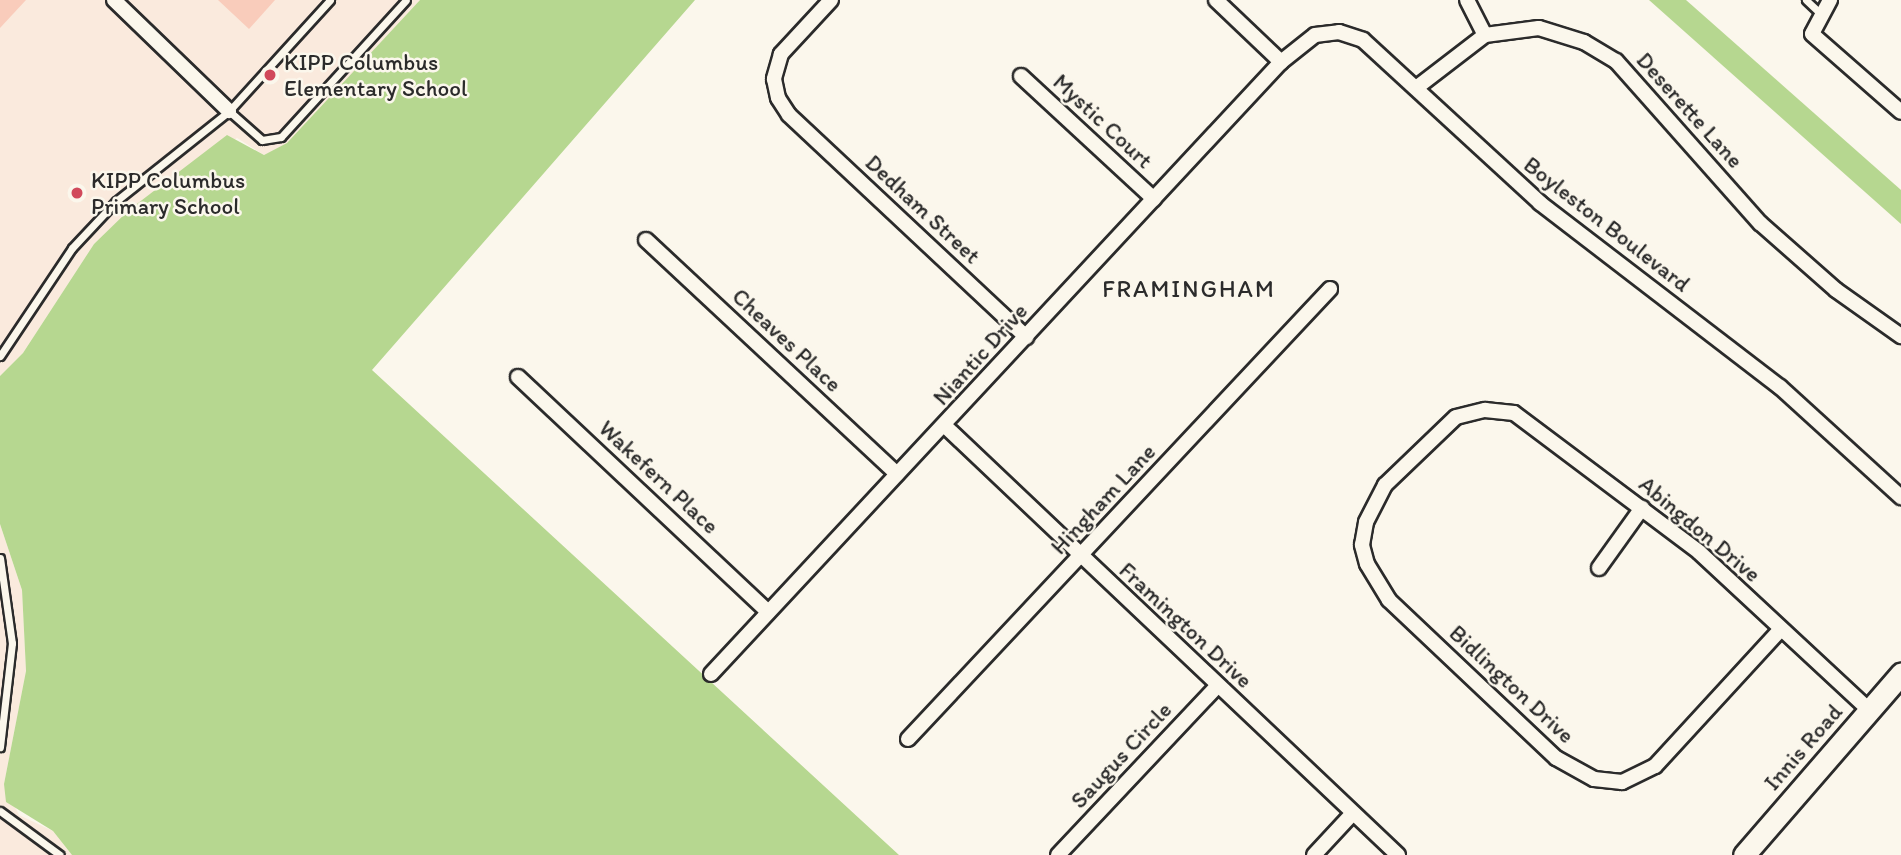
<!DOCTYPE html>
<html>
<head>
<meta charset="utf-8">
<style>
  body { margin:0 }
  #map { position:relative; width:1901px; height:855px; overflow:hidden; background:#fbf7ec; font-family:Itim,sans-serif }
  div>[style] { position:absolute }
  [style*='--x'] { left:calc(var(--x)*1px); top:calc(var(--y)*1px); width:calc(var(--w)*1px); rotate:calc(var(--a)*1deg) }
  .built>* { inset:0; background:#faeadd }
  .green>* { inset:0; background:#b6d790 }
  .building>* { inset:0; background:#f9ccbb }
  .roads { filter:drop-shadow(2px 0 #2b2b2b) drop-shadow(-2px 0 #2b2b2b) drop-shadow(0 2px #2b2b2b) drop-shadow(0 -2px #2b2b2b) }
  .lane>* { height:7px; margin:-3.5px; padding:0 3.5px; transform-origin:3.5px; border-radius:3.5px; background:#fbf7ec }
  .street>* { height:14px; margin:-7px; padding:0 7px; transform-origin:7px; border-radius:7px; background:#fbf7ec }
  .secondary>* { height:21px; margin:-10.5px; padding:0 10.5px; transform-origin:10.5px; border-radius:10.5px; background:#fbf7ec }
  .dots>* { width:19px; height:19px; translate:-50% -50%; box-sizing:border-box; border:4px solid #fbf7ec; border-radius:50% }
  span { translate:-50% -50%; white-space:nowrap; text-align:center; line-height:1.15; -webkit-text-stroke:5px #fbf7ec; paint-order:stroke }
  .poi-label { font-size:23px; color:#2b2b2b }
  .left { translate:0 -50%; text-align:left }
  .street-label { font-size:23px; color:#2b2b2b }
  .neighbourhood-label { font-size:24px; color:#2b2b2b; letter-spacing:2px }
</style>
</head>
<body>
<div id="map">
  <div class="built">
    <div style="clip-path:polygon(0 0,420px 0,287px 144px,264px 155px,237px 138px,129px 211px,94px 244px,23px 353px,0 376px)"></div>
    <div style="clip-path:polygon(0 524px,22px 590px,26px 671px,4px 784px,19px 815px,53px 831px,72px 855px,0 855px)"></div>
  </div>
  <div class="green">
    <div style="clip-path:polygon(420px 0,695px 0,372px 370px,899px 855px,72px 855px,53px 831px,6px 802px,4px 784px,26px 671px,22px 590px,0 524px,0 376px,23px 353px,94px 244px,129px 210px,227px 135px,264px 155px,287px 143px)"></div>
    <div style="clip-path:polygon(1649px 0,1686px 0,1901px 190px,1901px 224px)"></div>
  </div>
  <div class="building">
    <div style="clip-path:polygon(0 0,26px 0,0 28px)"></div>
    <div style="clip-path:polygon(218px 0,275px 0,249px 29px)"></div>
  </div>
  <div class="roads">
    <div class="lane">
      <div style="--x:1806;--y:0;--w:21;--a:43"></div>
      <div style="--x:229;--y:111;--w:44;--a:41.3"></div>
      <div style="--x:262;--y:140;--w:19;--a:-9"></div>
      <div style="--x:281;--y:137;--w:185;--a:-47.6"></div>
      <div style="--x:0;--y:356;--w:130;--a:-56.3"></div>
      <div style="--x:72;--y:248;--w:64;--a:-46.9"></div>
      <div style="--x:116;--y:201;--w:144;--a:-38.5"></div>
      <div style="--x:229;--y:111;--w:150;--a:-47.7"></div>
      <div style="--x:0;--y:558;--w:86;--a:82"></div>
      <div style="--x:12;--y:643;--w:105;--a:96.6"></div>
      <div style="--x:0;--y:811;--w:74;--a:36.3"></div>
    </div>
    <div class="street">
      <div style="--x:114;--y:0;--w:160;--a:44"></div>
      <div style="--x:831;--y:0;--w:74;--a:132.8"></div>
      <div style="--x:781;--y:54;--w:26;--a:106"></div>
      <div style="--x:774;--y:79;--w:19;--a:78"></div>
      <div style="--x:778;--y:98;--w:20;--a:57"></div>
      <div style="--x:789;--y:115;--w:325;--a:43.1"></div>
      <div style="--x:1216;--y:0;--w:90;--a:43.6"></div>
      <div style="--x:1467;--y:0;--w:39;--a:63"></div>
      <div style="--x:1830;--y:0;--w:38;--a:118"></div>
      <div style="--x:1812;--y:34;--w:118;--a:41.2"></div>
      <div style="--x:1021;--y:76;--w:181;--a:42.8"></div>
      <div style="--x:1416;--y:88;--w:87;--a:-37.5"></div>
      <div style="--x:1485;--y:35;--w:54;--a:-7.4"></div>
      <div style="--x:1539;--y:28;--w:47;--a:17.3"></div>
      <div style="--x:1584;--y:42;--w:37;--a:31"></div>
      <div style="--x:1616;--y:61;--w:217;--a:48.4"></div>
      <div style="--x:1760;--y:223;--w:101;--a:41.4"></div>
      <div style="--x:1836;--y:290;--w:80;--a:35.3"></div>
      <div style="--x:646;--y:240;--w:343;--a:43"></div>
      <div style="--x:518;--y:377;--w:343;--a:43.2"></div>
      <div style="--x:945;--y:426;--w:624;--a:43.44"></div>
      <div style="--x:1599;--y:568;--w:74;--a:-54.4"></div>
      <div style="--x:1781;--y:629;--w:186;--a:132.6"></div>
      <div style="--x:1655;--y:766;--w:37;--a:154"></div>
      <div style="--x:1622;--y:782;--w:28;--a:-174"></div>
      <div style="--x:1594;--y:779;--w:43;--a:-151.1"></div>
      <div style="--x:1556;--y:758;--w:230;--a:-136.6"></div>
      <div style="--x:1389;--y:600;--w:42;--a:-121.4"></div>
      <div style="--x:1367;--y:564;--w:20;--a:-105"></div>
      <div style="--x:1362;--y:545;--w:23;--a:-80"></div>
      <div style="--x:1366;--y:522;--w:42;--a:-62.8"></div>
      <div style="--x:1385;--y:485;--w:98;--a:-43.8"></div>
      <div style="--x:1456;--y:417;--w:30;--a:-14"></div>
      <div style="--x:1485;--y:410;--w:29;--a:6"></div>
      <div style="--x:1514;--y:413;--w:231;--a:36.9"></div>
      <div style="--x:1699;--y:552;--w:232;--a:42.9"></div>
      <div style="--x:711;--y:674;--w:836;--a:-47.04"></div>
      <div style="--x:1281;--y:62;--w:43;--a:-38.5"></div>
      <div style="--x:1315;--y:35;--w:24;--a:-7"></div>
      <div style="--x:1339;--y:32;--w:25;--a:18"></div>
      <div style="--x:1363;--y:40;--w:241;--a:42.6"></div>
      <div style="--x:1540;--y:203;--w:302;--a:37.5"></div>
      <div style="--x:1780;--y:387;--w:164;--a:42.3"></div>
      <div style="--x:908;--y:739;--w:617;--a:-46.84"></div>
      <div style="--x:1058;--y:855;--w:232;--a:-46.7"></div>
      <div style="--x:1314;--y:855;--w:57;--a:-47.1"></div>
    </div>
    <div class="secondary">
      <div style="--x:1744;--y:855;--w:240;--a:-49.1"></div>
    </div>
  </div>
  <div class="dots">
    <div style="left:270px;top:75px;background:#d1495b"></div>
    <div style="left:77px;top:193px;background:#d1495b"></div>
  </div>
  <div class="poi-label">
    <span class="left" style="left:284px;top:75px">KIPP Columbus<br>Elementary School</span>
    <span class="left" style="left:91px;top:193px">KIPP Columbus<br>Primary School</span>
  </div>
  <div class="street-label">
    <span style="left:1690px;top:110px;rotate:48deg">Deserette Lane</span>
    <span style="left:1103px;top:121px;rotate:43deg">Mystic Court</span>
    <span style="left:923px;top:209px;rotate:43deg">Dedham Street</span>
    <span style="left:1607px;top:224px;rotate:38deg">Boyleston Boulevard</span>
    <span style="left:787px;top:340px;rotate:43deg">Cheaves Place</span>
    <span style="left:980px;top:354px;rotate:-48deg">Niantic Drive</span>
    <span style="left:659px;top:477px;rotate:43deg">Wakefern Place</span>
    <span style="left:1103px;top:499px;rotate:-47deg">Hingham Lane</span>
    <span style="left:1700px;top:529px;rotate:40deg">Abingdon Drive</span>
    <span style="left:1186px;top:625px;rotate:43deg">Framington Drive</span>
    <span style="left:1512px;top:684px;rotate:43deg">Bidlington Drive</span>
    <span style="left:1803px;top:747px;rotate:-49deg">Innis Road</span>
    <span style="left:1121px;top:755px;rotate:-47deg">Saugus Circle</span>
  </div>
  <div class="neighbourhood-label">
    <span style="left:1189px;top:289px">FRAMINGHAM</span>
  </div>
</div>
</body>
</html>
